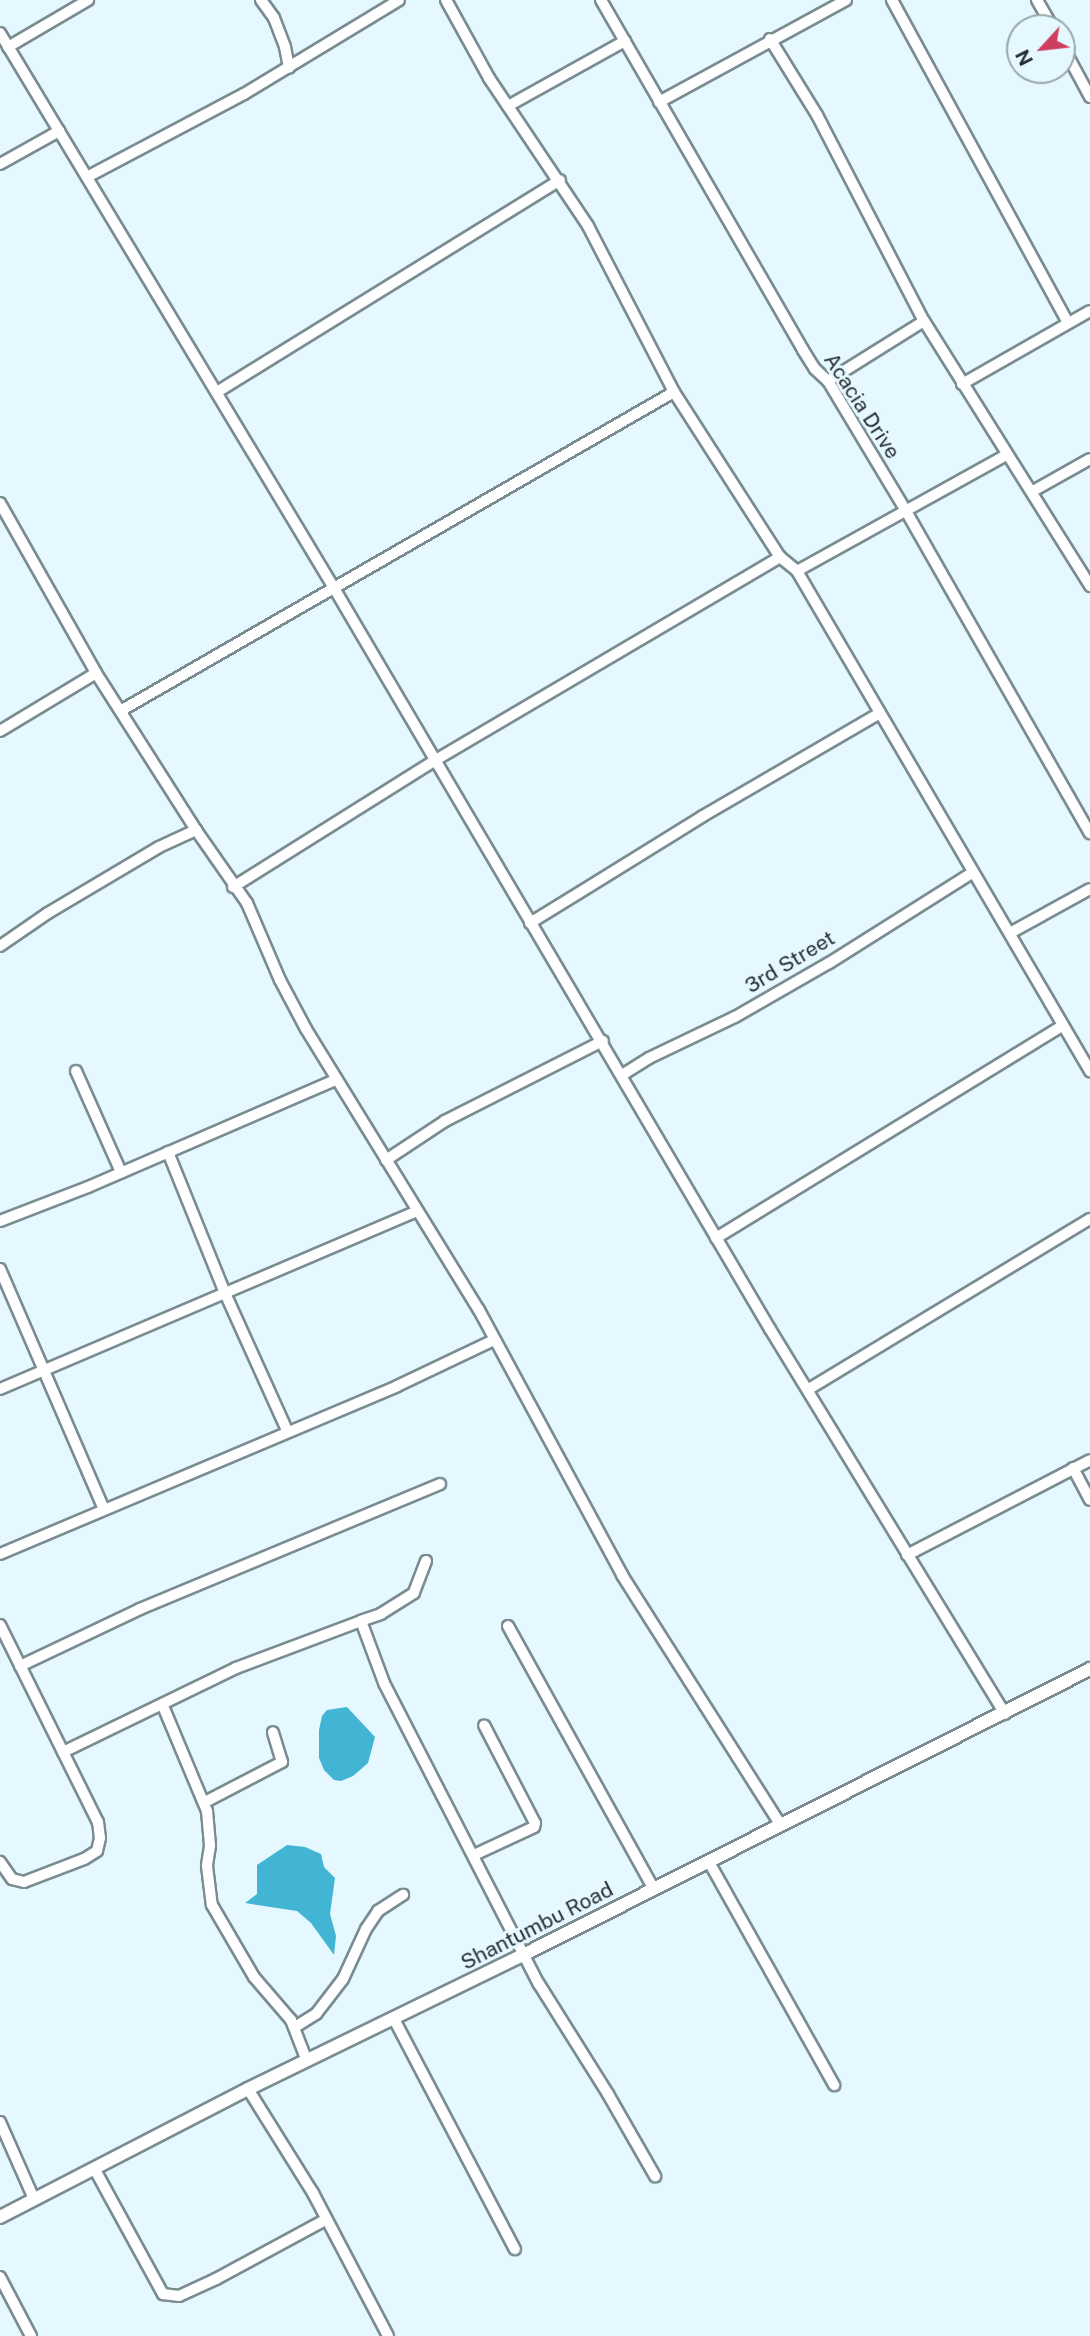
<!DOCTYPE html>
<html>
<head>
<meta charset="utf-8">
<style>
  body { margin:0 }
  #map { position:relative; width:1090px; height:2336px; overflow:hidden; background:#e5f8ff; font-family:"Public Sans",sans-serif }
  div>[style] { position:absolute }
  [style*='--x'] { left:calc(var(--x)*1px); top:calc(var(--y)*1px); width:calc(var(--w)*1px); rotate:calc(var(--a)*1deg) }
  .water>* { inset:0; background:#42b4d4 }
  .roads { filter:drop-shadow(2px 0 #7a8c92) drop-shadow(-2px 0 #7a8c92) drop-shadow(0 2px #7a8c92) drop-shadow(0 -2px #7a8c92) }
  .minor>* { height:10px; margin:-5px; padding:0 5px; transform-origin:5px; border-radius:5px; background:#fff }
  .tertiary>* { height:12px; margin:-6px; padding:0 6px; transform-origin:6px; border-radius:6px; background:#fff }
  span { translate:-50% -50%; white-space:nowrap; text-align:center; line-height:1.15; -webkit-text-stroke:6px #e5f8ff; paint-order:stroke }
  .street-label { font-size:21px; color:#272e31 }
  .north { position:absolute; left:1006px; top:14px; width:70px; height:70px; box-sizing:border-box; background:#e5f8ff; border:2px solid #99a7ad; border-radius:50%; rotate:243deg; font-size:19px; font-weight:700; line-height:28px; text-align:center; color:#272e31 }
  .north::after { content:''; display:block; margin:auto; width:24px; height:32px; background:#ce3e61; clip-path:polygon(50% 0,100% 100%,50% 72%,0 100%) }
</style>
</head>
<body>
<div id="map">
  <div class="water">
    <div style="clip-path:polygon(347px 1707px,375px 1737px,368px 1763px,353px 1776px,341px 1781px,334px 1780px,324px 1770px,319px 1758px,319px 1730px,322px 1716px,327px 1710px)"></div>
    <div style="clip-path:polygon(287px 1845px,305px 1847px,321px 1854px,324px 1867px,335px 1878px,330px 1914px,336px 1936px,334px 1955px,311px 1923px,297px 1911px,245px 1903px,257px 1894px,257px 1865px)"></div>
  </div>
  <div class="roads">
    <div class="minor">
      <div style="--x:261;--y:0;--w:22;--a:54"></div>
      <div style="--x:274;--y:18;--w:31;--a:69"></div>
      <div style="--x:285;--y:47;--w:21;--a:79"></div>
      <div style="--x:446;--y:0;--w:89;--a:61.1"></div>
      <div style="--x:489;--y:78;--w:178;--a:56.2"></div>
      <div style="--x:588;--y:226;--w:187;--a:62.6"></div>
      <div style="--x:601;--y:0;--w:404;--a:60"></div>
      <div style="--x:803;--y:350;--w:22;--a:58"></div>
      <div style="--x:815;--y:369;--w:18;--a:43"></div>
      <div style="--x:828;--y:381;--w:152;--a:59"></div>
      <div style="--x:906;--y:511;--w:371;--a:60.3"></div>
      <div style="--x:892;--y:0;--w:368;--a:61.4"></div>
      <div style="--x:1037;--y:0;--w:32;--a:60"></div>
      <div style="--x:0;--y:33;--w:648;--a:58.96"></div>
      <div style="--x:334;--y:588;--w:860;--a:59.53"></div>
      <div style="--x:770;--y:1329;--w:451;--a:58.6"></div>
      <div style="--x:770;--y:39;--w:89;--a:58.3"></div>
      <div style="--x:817;--y:115;--w:232;--a:62.6"></div>
      <div style="--x:924;--y:321;--w:313;--a:57.9"></div>
      <div style="--x:1062;--y:45;--w:59;--a:61.7"></div>
      <div style="--x:8;--y:47;--w:93;--a:-30.4"></div>
      <div style="--x:659;--y:102;--w:213;--a:-28.6"></div>
      <div style="--x:508;--y:106;--w:134;--a:-29.1"></div>
      <div style="--x:0;--y:164;--w:68;--a:-29.2"></div>
      <div style="--x:87;--y:177;--w:178;--a:-27.9"></div>
      <div style="--x:244;--y:94;--w:181;--a:-31.2"></div>
      <div style="--x:828;--y:381;--w:113;--a:-32"></div>
      <div style="--x:962;--y:384;--w:147;--a:-29.7"></div>
      <div style="--x:217;--y:392;--w:403;--a:-31.7"></div>
      <div style="--x:1033;--y:491;--w:65;--a:-29.3"></div>
      <div style="--x:0;--y:503;--w:195;--a:60.5"></div>
      <div style="--x:96;--y:673;--w:186;--a:57.5"></div>
      <div style="--x:196;--y:830;--w:89;--a:55.1"></div>
      <div style="--x:247;--y:903;--w:84;--a:66.8"></div>
      <div style="--x:280;--y:980;--w:55;--a:62"></div>
      <div style="--x:306;--y:1029;--w:330;--a:58.4"></div>
      <div style="--x:479;--y:1310;--w:301;--a:61.6"></div>
      <div style="--x:622;--y:1575;--w:295;--a:57.6"></div>
      <div style="--x:797;--y:571;--w:239;--a:-29"></div>
      <div style="--x:122;--y:710;--w:637;--a:-29.95"></div>
      <div style="--x:674;--y:392;--w:196;--a:57.3"></div>
      <div style="--x:780;--y:557;--w:22;--a:39"></div>
      <div style="--x:797;--y:571;--w:580;--a:59.63"></div>
      <div style="--x:0;--y:731;--w:112;--a:-31.1"></div>
      <div style="--x:233;--y:887;--w:237;--a:-32.1"></div>
      <div style="--x:434;--y:761;--w:402;--a:-30.5"></div>
      <div style="--x:530;--y:923;--w:203;--a:-31.7"></div>
      <div style="--x:703;--y:816;--w:203;--a:-30.2"></div>
      <div style="--x:1010;--y:933;--w:91;--a:-28.8"></div>
      <div style="--x:0;--y:946;--w:58;--a:-34.5"></div>
      <div style="--x:48;--y:913;--w:129;--a:-30.7"></div>
      <div style="--x:159;--y:847;--w:41;--a:-24.7"></div>
      <div style="--x:76;--y:1071;--w:111;--a:66"></div>
      <div style="--x:622;--y:1075;--w:32;--a:-32"></div>
      <div style="--x:649;--y:1058;--w:95;--a:-25.5"></div>
      <div style="--x:735;--y:1017;--w:108;--a:-29.9"></div>
      <div style="--x:829;--y:963;--w:169;--a:-32.2"></div>
      <div style="--x:168;--y:1152;--w:152;--a:68"></div>
      <div style="--x:225;--y:1293;--w:150;--a:65.7"></div>
      <div style="--x:386;--y:1160;--w:71;--a:-33.5"></div>
      <div style="--x:445;--y:1121;--w:177;--a:-26.9"></div>
      <div style="--x:0;--y:1221;--w:94;--a:-21.1"></div>
      <div style="--x:88;--y:1187;--w:271;--a:-23.4"></div>
      <div style="--x:716;--y:1238;--w:406;--a:-31.5"></div>
      <div style="--x:0;--y:1269;--w:262;--a:66.6"></div>
      <div style="--x:0;--y:1389;--w:453;--a:-23.1"></div>
      <div style="--x:809;--y:1389;--w:328;--a:-31.2"></div>
      <div style="--x:1073;--y:1468;--w:36;--a:62"></div>
      <div style="--x:0;--y:1554;--w:431;--a:-22.9"></div>
      <div style="--x:397;--y:1386;--w:107;--a:-25.4"></div>
      <div style="--x:907;--y:1555;--w:206;--a:-27.4"></div>
      <div style="--x:426;--y:1561;--w:34;--a:111"></div>
      <div style="--x:414;--y:1593;--w:39;--a:148"></div>
      <div style="--x:381;--y:1614;--w:21;--a:161"></div>
      <div style="--x:361;--y:1621;--w:66;--a:69.6"></div>
      <div style="--x:384;--y:1683;--w:339;--a:62.8"></div>
      <div style="--x:539;--y:1984;--w:130;--a:57.9"></div>
      <div style="--x:608;--y:2094;--w:95;--a:60.2"></div>
      <div style="--x:0;--y:1625;--w:220;--a:63.6"></div>
      <div style="--x:98;--y:1822;--w:16;--a:83"></div>
      <div style="--x:100;--y:1838;--w:13;--a:103"></div>
      <div style="--x:97;--y:1851;--w:15;--a:148"></div>
      <div style="--x:84;--y:1859;--w:64;--a:159"></div>
      <div style="--x:24;--y:1882;--w:12;--a:-166"></div>
      <div style="--x:12;--y:1879;--w:21;--a:-125"></div>
      <div style="--x:508;--y:1626;--w:301;--a:61"></div>
      <div style="--x:20;--y:1666;--w:133;--a:-25.4"></div>
      <div style="--x:140;--y:1609;--w:325;--a:-22.6"></div>
      <div style="--x:163;--y:1706;--w:114;--a:67.3"></div>
      <div style="--x:207;--y:1811;--w:35;--a:85"></div>
      <div style="--x:210;--y:1846;--w:20;--a:99"></div>
      <div style="--x:207;--y:1866;--w:39;--a:83"></div>
      <div style="--x:212;--y:1905;--w:83;--a:59.7"></div>
      <div style="--x:254;--y:1977;--w:57;--a:49.3"></div>
      <div style="--x:291;--y:2020;--w:44;--a:68.7"></div>
      <div style="--x:63;--y:1752;--w:192;--a:-25.9"></div>
      <div style="--x:236;--y:1668;--w:134;--a:-20.6"></div>
      <div style="--x:205;--y:1802;--w:87;--a:-27.5"></div>
      <div style="--x:282;--y:1762;--w:31;--a:-107"></div>
      <div style="--x:474;--y:1855;--w:66;--a:-25"></div>
      <div style="--x:534;--y:1827;--w:4;--a:-76"></div>
      <div style="--x:535;--y:1823;--w:110;--a:-117.5"></div>
      <div style="--x:709;--y:1862;--w:256;--a:60.7"></div>
      <div style="--x:394;--y:2019;--w:260;--a:62.3"></div>
      <div style="--x:295;--y:2027;--w:25;--a:-32"></div>
      <div style="--x:316;--y:2014;--w:44;--a:-52.4"></div>
      <div style="--x:343;--y:1979;--w:55;--a:-65.3"></div>
      <div style="--x:366;--y:1929;--w:22;--a:-56"></div>
      <div style="--x:378;--y:1911;--w:30;--a:-33"></div>
      <div style="--x:248;--y:2089;--w:123;--a:58"></div>
      <div style="--x:313;--y:2193;--w:161;--a:62.3"></div>
      <div style="--x:0;--y:2122;--w:84;--a:66.2"></div>
      <div style="--x:94;--y:2168;--w:144;--a:61.3"></div>
      <div style="--x:163;--y:2294;--w:16;--a:7"></div>
      <div style="--x:179;--y:2296;--w:41;--a:-24.7"></div>
      <div style="--x:216;--y:2279;--w:124;--a:-28.4"></div>
      <div style="--x:0;--y:2277;--w:67;--a:62.3"></div>
    </div>
    <div class="tertiary">
      <div style="--x:0;--y:2217;--w:279;--a:-27.3"></div>
      <div style="--x:248;--y:2089;--w:308;--a:-26"></div>
      <div style="--x:525;--y:1954;--w:633;--a:-26.77"></div>
    </div>
  </div>
  <div class="street-label">
    <span style="left:862px;top:406px;rotate:57deg">Acacia Drive</span>
    <span style="left:790px;top:962px;rotate:-31deg">3rd Street</span>
    <span style="left:537px;top:1926px;rotate:-27deg">Shantumbu Road</span>
  </div>
  <div class="north">N</div>
</div>
</body>
</html>
